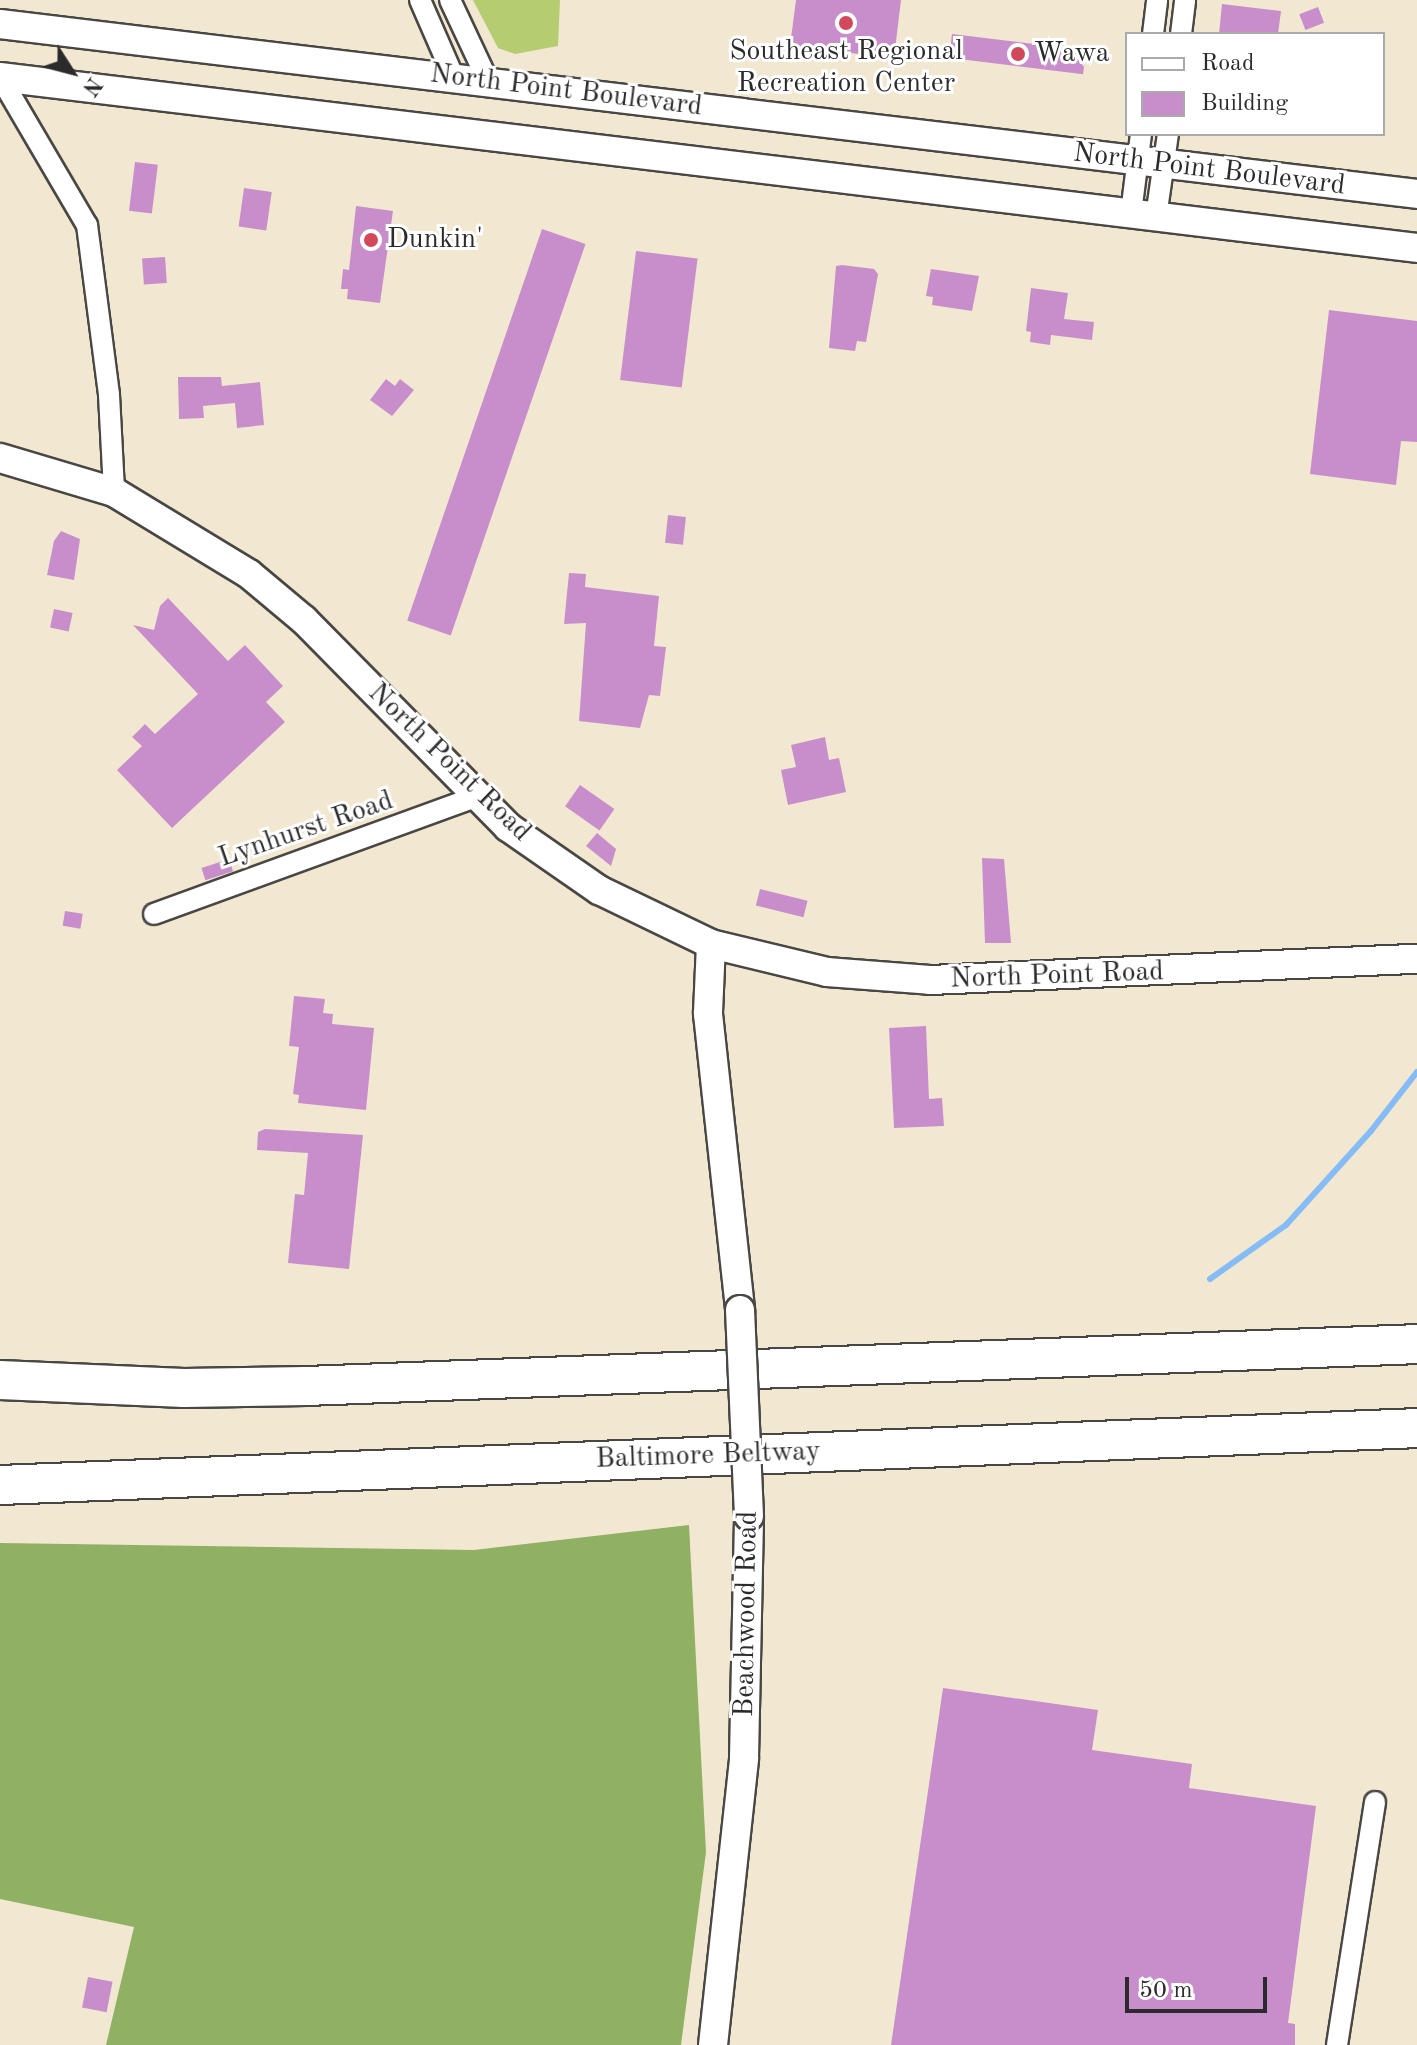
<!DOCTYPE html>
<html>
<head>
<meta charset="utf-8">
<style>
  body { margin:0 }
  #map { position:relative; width:1417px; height:2045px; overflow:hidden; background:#f2e8d1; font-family:"Old Standard TT",serif }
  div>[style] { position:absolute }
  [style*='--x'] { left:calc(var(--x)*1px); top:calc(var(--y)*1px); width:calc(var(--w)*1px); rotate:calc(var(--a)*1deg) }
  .green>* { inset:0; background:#b5cc71 }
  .forest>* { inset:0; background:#90b063 }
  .stream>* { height:6px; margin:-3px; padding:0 3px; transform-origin:3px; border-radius:3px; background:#85bcf5 }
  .building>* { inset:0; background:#c88ecb; transform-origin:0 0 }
  .roads { filter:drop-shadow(2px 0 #494744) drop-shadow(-2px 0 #494744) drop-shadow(0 2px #494744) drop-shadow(0 -2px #494744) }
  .street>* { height:20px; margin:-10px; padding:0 10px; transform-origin:10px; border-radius:10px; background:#fff }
  .secondary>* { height:28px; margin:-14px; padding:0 14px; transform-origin:14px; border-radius:14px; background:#fff }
  .highway>* { height:38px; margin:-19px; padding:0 19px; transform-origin:19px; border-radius:19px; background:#fff }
  .bridges { filter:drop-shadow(2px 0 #494744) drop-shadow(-2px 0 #494744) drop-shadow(0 2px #494744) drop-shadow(0 -2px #494744) }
  .secondary-bridge>* { height:28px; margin:-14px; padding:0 14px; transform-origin:14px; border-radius:14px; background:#fff }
  .dots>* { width:22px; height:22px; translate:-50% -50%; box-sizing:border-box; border:4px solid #fff; border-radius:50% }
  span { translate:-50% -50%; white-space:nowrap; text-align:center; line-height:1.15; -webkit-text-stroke:6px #fff; paint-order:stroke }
  .poi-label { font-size:28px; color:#2b2b2b }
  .left { translate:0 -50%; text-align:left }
  .street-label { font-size:28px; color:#2b2b2b }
  .legend { position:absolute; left:1125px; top:32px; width:260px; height:104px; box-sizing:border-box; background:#fff; border:2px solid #aaa; margin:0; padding:10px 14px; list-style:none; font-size:24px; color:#2b2b2b }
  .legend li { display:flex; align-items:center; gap:16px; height:40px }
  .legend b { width:40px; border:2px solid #aaa }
  .north { position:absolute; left:32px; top:32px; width:80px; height:80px; -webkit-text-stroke:6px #fff; paint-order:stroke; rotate:126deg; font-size:22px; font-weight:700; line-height:32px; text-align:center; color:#2b2b2b }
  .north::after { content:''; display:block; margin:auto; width:28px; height:36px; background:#2b2b2b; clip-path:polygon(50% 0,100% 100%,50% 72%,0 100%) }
  .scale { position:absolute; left:1125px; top:1977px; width:142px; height:36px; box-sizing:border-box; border:4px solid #2b2b2b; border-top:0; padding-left:10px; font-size:24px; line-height:28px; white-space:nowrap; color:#2b2b2b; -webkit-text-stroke:6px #fff; paint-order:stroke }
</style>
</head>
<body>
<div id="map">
  <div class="green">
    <div style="clip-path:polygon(473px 0,560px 0,558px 46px,515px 54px,498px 48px)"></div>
  </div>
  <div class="forest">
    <div style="clip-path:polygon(689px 1525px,706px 1852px,681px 2045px,106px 2045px,134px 1927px,0 1899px,0 1543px,474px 1550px)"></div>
  </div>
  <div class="stream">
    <div style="--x:1210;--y:1279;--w:93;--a:-35.4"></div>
    <div style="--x:1286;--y:1225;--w:127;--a:-47.9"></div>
    <div style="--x:1371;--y:1131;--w:75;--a:-52.1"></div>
  </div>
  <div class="building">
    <div style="clip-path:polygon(796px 0,901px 0,894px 58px,790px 46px)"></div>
    <div style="clip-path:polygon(1222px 4px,1281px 11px,1278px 34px,1219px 34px)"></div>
    <div style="left:1318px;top:7px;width:17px;height:20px;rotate:69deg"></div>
    <div style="left:952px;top:34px;width:135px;height:24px;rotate:7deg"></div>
    <div style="left:135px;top:162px;width:23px;height:49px;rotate:7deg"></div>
    <div style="left:244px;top:188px;width:28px;height:39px;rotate:8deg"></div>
    <div style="clip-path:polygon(356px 206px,393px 211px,380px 303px,347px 299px,348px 289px,341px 289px,343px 269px,349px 270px)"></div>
    <div style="left:542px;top:229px;width:46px;height:414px;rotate:19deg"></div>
    <div style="left:636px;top:251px;width:62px;height:130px;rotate:7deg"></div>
    <div style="left:165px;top:257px;width:26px;height:23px;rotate:86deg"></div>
    <div style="clip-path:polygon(842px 265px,874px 269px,878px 274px,866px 342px,857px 341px,855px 351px,829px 348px,836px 266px)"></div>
    <div style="clip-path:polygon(931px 269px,979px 276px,972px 311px,932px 305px,933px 297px,926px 296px)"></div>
    <div style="clip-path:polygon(1031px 288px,1068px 293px,1064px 319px,1094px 322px,1092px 340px,1051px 335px,1050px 345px,1030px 342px,1031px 332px,1026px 331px)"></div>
    <div style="clip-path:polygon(1329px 310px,1417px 321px,1417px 442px,1401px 441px,1396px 485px,1310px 474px)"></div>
    <div style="clip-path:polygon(178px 377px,221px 377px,222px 386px,260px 382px,264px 425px,237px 428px,235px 403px,203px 406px,204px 418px,179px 419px)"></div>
    <div style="clip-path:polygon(386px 379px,395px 386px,400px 379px,414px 390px,392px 416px,370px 400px)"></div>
    <div style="left:668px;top:515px;width:18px;height:28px;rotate:6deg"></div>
    <div style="clip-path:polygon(61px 531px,80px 539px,74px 580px,47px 575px,54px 541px)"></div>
    <div style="clip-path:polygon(569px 573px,586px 574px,585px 587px,659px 596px,654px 646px,666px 647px,660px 696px,649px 695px,640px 728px,579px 721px,586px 623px,564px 624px)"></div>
    <div style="clip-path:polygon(168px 598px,228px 661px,245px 645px,283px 686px,266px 702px,285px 722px,172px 828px,117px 770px,142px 746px,132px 737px,145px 724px,155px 734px,198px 694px,133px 625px,154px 630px,160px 606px)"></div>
    <div style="left:54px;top:609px;width:19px;height:19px;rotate:12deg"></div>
    <div style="clip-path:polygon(825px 737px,829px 760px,839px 758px,846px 792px,788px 805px,781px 770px,796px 767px,791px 745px)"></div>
    <div style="left:580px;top:785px;width:42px;height:26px;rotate:35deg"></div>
    <div style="clip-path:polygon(597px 833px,616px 849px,611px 866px,586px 846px)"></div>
    <div style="clip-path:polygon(982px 858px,1004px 859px,1011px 943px,985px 943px)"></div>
    <div style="left:229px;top:859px;width:13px;height:29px;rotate:72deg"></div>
    <div style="left:760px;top:889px;width:49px;height:17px;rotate:14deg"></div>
    <div style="left:65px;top:911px;width:18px;height:15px;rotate:9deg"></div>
    <div style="clip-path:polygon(294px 996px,325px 999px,323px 1013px,333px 1014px,332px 1024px,374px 1028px,366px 1110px,298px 1103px,299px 1095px,293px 1094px,299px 1047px,289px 1046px)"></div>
    <div style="clip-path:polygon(926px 1026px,929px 1099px,942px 1098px,944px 1126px,894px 1128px,889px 1028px)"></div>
    <div style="clip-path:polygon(265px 1129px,363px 1135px,349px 1269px,288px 1263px,295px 1194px,304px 1195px,308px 1153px,257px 1150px,258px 1132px)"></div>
    <div style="clip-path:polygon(943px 1688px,1098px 1710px,1092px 1750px,1192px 1764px,1189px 1788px,1316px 1806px,1288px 2023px,1295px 2024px,1295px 2045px,891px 2045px)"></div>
    <div style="left:88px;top:1977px;width:25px;height:31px;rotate:11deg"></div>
  </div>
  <div class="roads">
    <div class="street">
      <div style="--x:420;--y:0;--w:85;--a:66.4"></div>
      <div style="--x:450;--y:0;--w:89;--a:64.9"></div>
      <div style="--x:1153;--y:34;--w:34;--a:-83"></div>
      <div style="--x:1181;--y:34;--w:34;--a:-83"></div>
      <div style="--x:0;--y:77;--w:172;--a:59.6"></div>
      <div style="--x:87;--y:225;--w:171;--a:82.6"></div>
      <div style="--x:109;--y:395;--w:97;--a:87"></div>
      <div style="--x:1131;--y:213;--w:80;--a:-82.8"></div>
      <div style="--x:1156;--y:217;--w:84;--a:-81.8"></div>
      <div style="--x:154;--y:914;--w:342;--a:-20"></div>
      <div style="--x:1337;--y:2045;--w:246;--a:-81.1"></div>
    </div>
    <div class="secondary">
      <div style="--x:0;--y:24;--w:1427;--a:6.84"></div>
      <div style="--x:0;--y:77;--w:1427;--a:6.88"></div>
      <div style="--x:0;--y:458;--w:119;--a:16.6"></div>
      <div style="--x:114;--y:492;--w:158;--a:31.3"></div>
      <div style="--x:249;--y:574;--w:72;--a:39.9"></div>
      <div style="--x:304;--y:620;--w:291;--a:45.4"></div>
      <div style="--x:508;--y:827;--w:111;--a:34.7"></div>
      <div style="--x:599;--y:890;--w:124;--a:25.7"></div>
      <div style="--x:711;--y:944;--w:119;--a:13.6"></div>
      <div style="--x:827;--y:972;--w:103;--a:4.4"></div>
      <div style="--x:930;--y:980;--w:487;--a:-2.5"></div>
      <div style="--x:711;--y:944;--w:70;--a:92.5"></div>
      <div style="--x:708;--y:1014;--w:298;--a:83.8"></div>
      <div style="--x:713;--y:2045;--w:289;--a:-83.8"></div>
      <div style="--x:744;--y:1758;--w:242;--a:-88.8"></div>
    </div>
    <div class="highway">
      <div style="--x:0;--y:1380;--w:184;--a:2.5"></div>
      <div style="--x:184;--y:1388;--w:122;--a:-0.9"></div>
      <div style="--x:306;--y:1386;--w:1112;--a:-2.16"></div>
      <div style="--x:0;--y:1485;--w:1418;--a:-2.3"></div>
    </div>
  </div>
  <div class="bridges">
    <div class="secondary-bridge">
      <div style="--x:740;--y:1310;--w:206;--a:87.5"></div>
    </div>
  </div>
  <div class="dots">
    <div style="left:846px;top:23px;background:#d1495b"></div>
    <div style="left:1018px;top:54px;background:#d1495b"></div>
    <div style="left:371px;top:240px;background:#d1495b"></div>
  </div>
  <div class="poi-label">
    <span style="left:846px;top:68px">Southeast Regional<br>Recreation Center</span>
    <span class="left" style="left:1034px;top:54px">Wawa</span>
    <span class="left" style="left:387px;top:240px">Dunkin'</span>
  </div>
  <div class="street-label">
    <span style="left:566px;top:91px;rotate:7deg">North Point Boulevard</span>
    <span style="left:1209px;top:170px;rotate:7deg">North Point Boulevard</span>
    <span style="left:449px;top:763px;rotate:44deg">North Point Road</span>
    <span style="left:306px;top:830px;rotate:-19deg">Lynhurst Road</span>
    <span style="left:1057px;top:976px;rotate:-2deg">North Point Road</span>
    <span style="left:708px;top:1456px;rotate:-2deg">Baltimore Beltway</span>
    <span style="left:747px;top:1614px;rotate:-89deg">Beachwood Road</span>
  </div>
  <ul class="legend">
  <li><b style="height:10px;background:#fff"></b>Road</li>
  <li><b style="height:22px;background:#c88ecb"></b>Building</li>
  </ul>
  <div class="north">N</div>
  <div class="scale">50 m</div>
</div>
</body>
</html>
